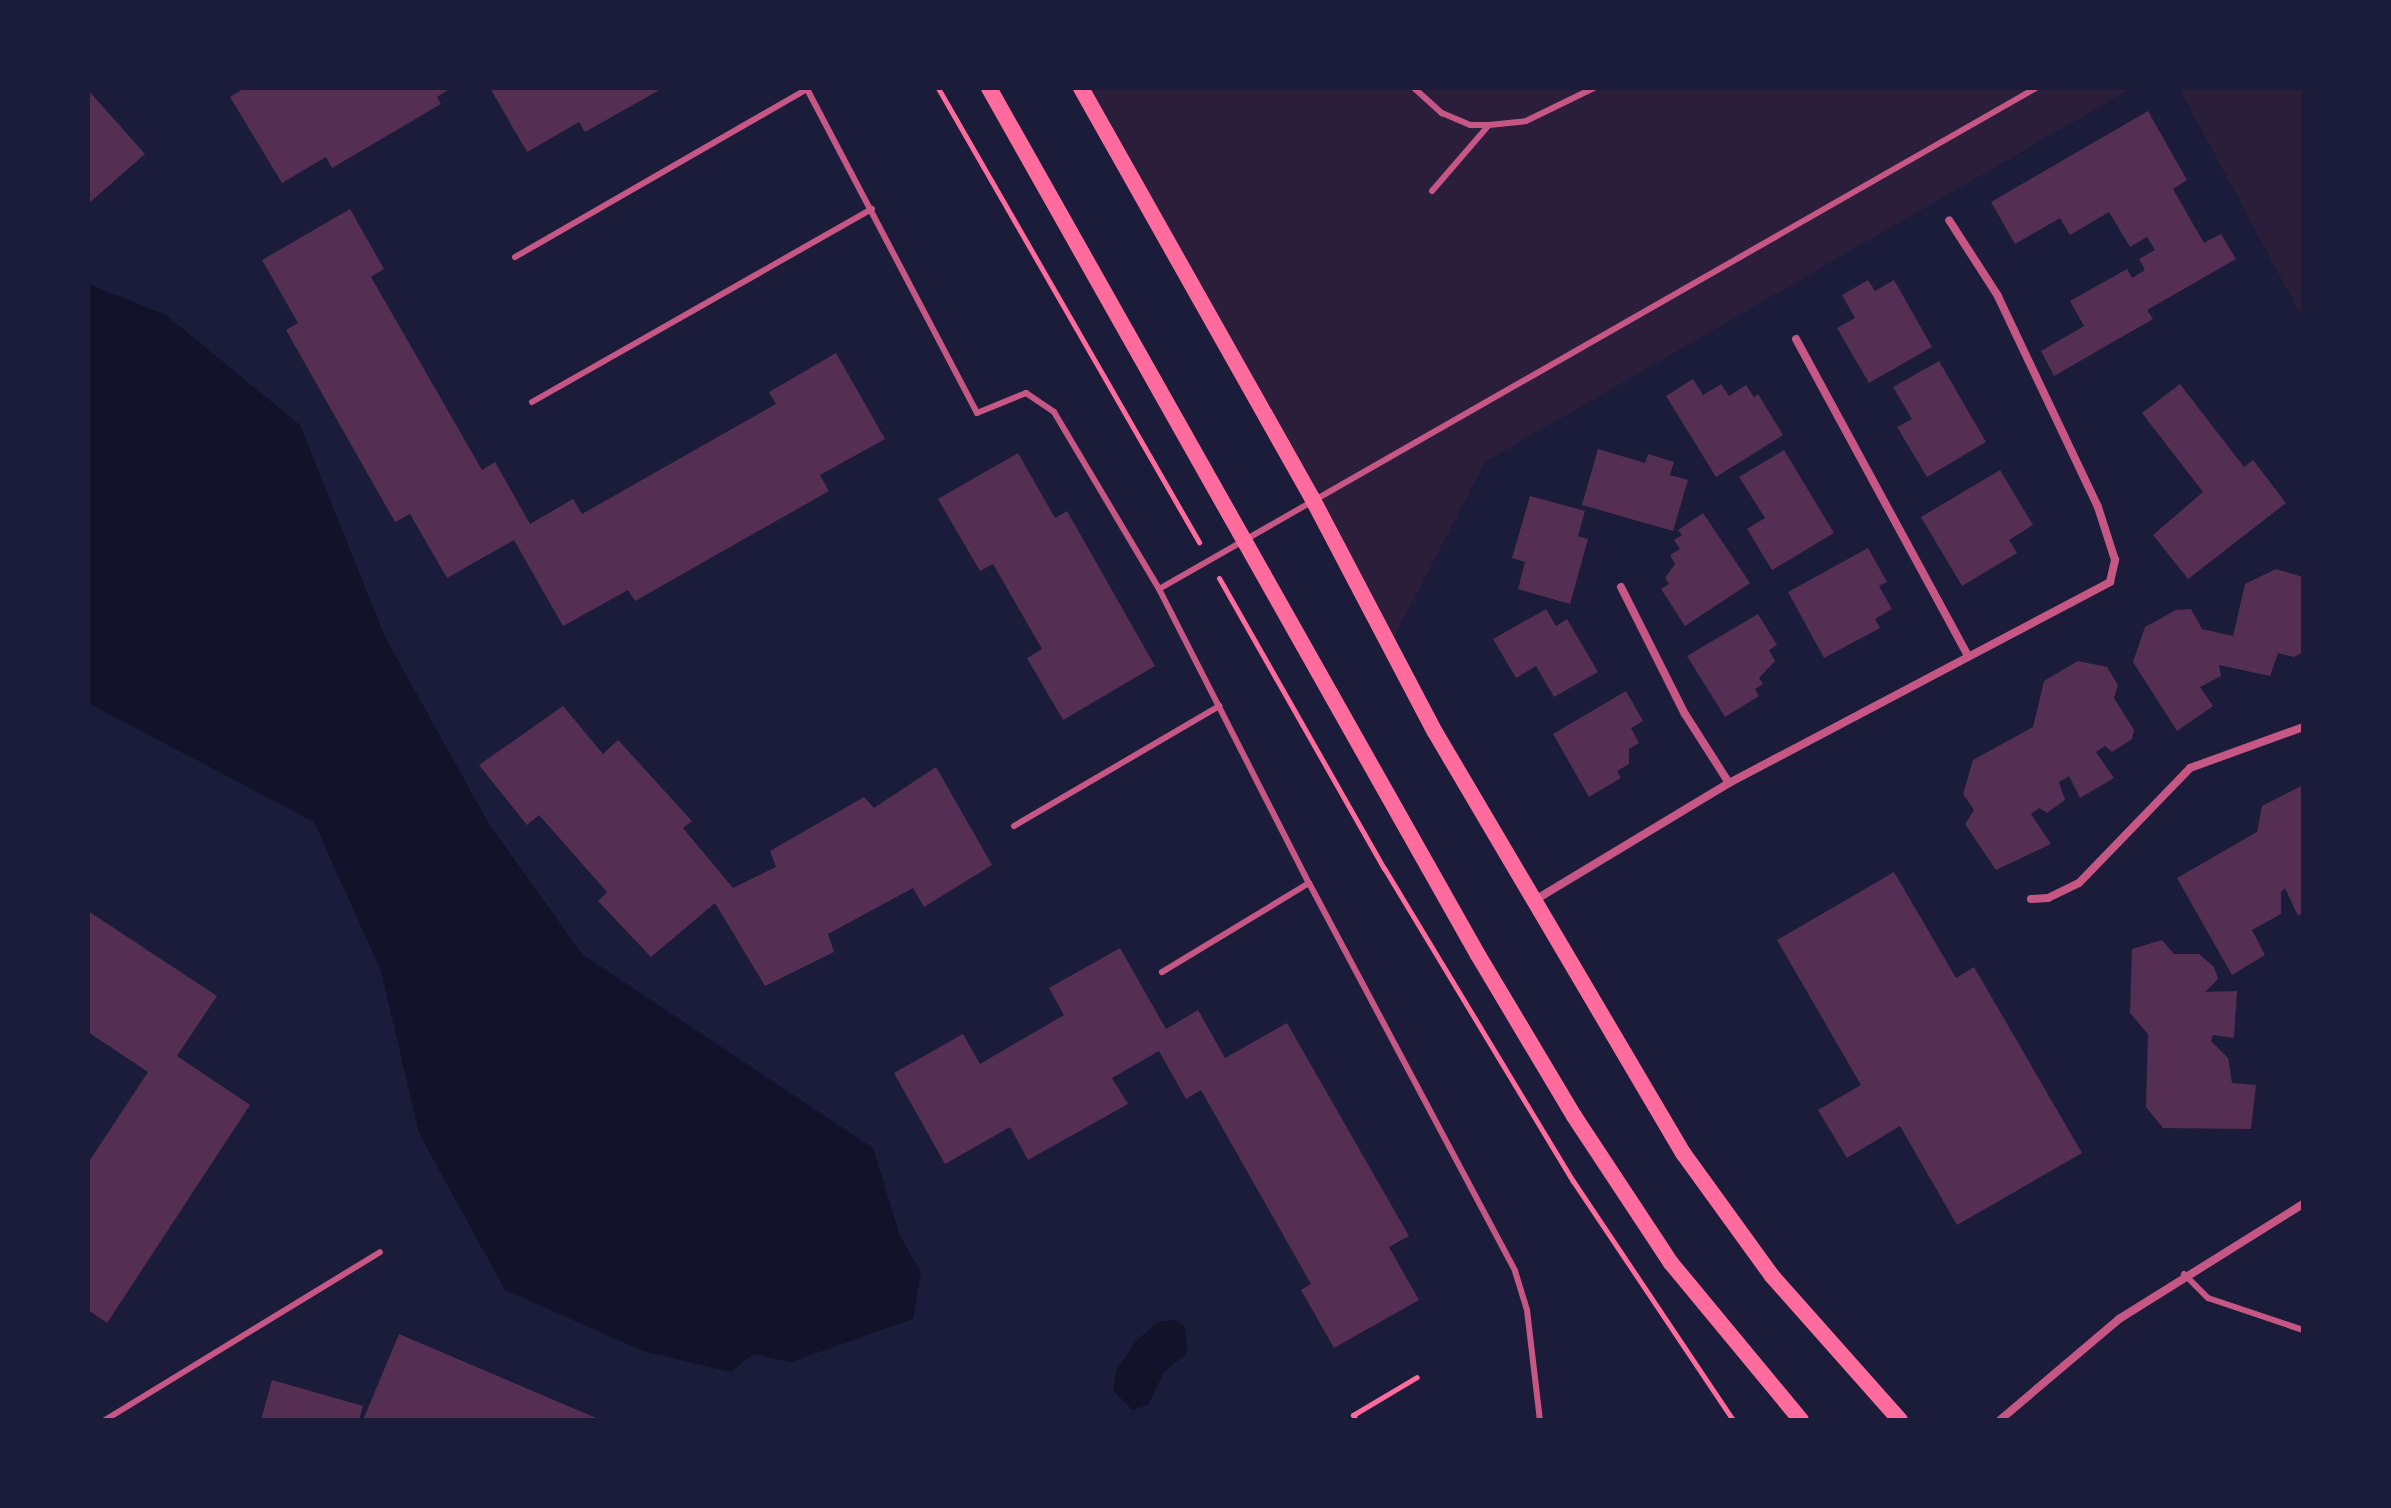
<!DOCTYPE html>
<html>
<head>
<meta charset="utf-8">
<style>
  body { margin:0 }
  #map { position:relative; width:2391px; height:1508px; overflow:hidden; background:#1b1b3a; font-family:Overpass,sans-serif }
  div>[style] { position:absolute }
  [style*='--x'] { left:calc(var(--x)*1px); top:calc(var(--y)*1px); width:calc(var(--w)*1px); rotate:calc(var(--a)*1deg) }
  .green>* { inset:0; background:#2a1e3b }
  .water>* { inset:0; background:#12122b }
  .building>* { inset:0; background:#542f53 }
  .path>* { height:5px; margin:-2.5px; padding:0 2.5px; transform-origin:2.5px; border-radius:2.5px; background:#ff6b9d }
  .service>* { height:6px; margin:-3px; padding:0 3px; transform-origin:3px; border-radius:3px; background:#c65784 }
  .minor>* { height:8px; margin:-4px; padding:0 4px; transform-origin:4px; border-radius:4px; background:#c65784 }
  .secondary>* { height:16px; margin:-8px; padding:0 8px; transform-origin:8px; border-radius:8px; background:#ff6b9d }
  span { translate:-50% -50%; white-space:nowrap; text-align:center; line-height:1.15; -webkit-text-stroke:8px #1b1b3a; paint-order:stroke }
  .frame { position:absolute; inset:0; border:90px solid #1b1b3a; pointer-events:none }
</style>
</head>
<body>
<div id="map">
  <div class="green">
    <div style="clip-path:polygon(1081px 88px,2132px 88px,1485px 462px,1390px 645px)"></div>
    <div style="clip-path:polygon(2179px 88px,2303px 88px,2303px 319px)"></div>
  </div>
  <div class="water">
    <div style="clip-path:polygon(88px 284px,166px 315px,300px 425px,386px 639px,489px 824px,582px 954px,873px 1148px,900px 1236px,921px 1272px,913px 1319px,791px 1362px,753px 1354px,731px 1372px,643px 1351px,505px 1290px,419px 1133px,381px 971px,314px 822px,88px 703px)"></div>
    <div style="clip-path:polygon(1175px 1320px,1185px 1327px,1187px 1353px,1164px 1372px,1148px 1405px,1132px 1410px,1113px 1390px,1116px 1371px,1136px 1341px,1158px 1322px)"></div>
  </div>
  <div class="building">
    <div style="clip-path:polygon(245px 88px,451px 88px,437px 97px,441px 104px,332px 168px,326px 157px,282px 183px,230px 97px)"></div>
    <div style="clip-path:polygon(490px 88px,663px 88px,585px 132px,579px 122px,527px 152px)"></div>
    <div style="clip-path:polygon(88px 90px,145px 154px,88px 204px)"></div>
    <div style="clip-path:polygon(2148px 111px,2187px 180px,2173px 189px,2204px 243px,2221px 234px,2236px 259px,2147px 310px,2153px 319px,2054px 376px,2041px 351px,2084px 326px,2070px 301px,2127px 269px,2132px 278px,2145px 270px,2139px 259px,2155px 250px,2147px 237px,2130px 247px,2109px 212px,2070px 235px,2060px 218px,2015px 244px,1991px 202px)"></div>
    <div style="clip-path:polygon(350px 209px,384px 269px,371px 277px,482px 470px,495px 462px,530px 524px,573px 499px,582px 514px,776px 404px,769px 392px,836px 353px,885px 439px,820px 475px,829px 491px,635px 601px,628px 590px,563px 626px,514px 540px,447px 578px,410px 514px,395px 522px,286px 330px,298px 323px,262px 260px)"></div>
    <div style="clip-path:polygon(1868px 280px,1875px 291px,1894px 280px,1932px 347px,1869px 383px,1837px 328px,1855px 318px,1842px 295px)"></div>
    <div style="clip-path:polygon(1939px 361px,1986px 442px,1927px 477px,1897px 427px,1912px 419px,1893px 387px)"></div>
    <div style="clip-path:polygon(1693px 379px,1703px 395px,1721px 384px,1729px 396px,1746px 385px,1754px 397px,1758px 394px,1783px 435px,1716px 477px,1666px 396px)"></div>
    <div style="clip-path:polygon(2180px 384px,2244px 467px,2253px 460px,2286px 503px,2188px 579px,2153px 535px,2203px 492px,2142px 413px)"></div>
    <div style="clip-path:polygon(1598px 449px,1645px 463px,1648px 454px,1674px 462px,1670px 475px,1688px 480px,1673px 531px,1582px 505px)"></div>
    <div style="clip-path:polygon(1784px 450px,1834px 533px,1772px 570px,1747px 529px,1765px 518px,1739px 477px)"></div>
    <div style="clip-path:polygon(1018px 453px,1055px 518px,1067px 511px,1155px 666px,1063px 720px,1027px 658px,1042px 649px,993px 564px,980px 571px,938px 499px)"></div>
    <div style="clip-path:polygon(2000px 470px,2033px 525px,2009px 540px,2017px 553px,1962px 586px,1921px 517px)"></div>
    <div style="clip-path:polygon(1530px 496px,1585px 511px,1578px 536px,1588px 539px,1570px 604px,1518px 589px,1525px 562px,1512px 558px)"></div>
    <div style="clip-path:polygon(1703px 513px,1750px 583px,1685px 626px,1661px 589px,1669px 584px,1665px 578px,1675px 564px,1670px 555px,1680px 549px,1674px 540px,1682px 535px,1678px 530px)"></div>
    <div style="clip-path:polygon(1868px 548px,1887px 582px,1879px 586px,1892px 609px,1875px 619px,1880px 628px,1824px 658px,1788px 592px)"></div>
    <div style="clip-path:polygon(2276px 569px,2303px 577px,2303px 652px,2294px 657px,2278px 653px,2270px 676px,2219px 665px,2221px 676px,2200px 687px,2213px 706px,2177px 731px,2133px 662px,2145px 627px,2176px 610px,2191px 609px,2202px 629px,2233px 636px,2245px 584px)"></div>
    <div style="clip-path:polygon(1546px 609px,1556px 626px,1567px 619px,1598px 672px,1554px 697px,1536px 666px,1516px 678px,1493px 639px)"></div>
    <div style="clip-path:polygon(1758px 614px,1777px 645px,1769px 650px,1775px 661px,1759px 678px,1763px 684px,1755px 689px,1759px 696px,1725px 717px,1687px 656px)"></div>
    <div style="clip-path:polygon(2078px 661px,2107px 667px,2118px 685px,2114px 698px,2134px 730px,2132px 739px,2112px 752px,2105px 746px,2096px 752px,2114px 778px,2080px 798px,2069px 776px,2059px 782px,2065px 800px,2047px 813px,2039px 808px,2031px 814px,2051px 844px,1996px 870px,1965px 824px,1974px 810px,1963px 794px,1973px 760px,2033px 727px,2044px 681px)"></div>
    <div style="clip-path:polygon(1626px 691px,1643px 721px,1631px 728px,1639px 743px,1629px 749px,1629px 764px,1617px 771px,1621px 778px,1589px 797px,1553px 734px)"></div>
    <div style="clip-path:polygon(563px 706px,603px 754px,618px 740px,692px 821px,683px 828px,733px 888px,776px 867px,770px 851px,864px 797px,874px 808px,936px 767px,992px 865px,924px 907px,913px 888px,828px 934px,834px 952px,765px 986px,715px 903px,651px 957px,598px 901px,607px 892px,539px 815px,527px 825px,479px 765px)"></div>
    <div style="clip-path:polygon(2303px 785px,2303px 913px,2298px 916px,2285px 888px,2281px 892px,2281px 914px,2252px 930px,2265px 955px,2232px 975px,2177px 878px,2257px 832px,2262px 806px)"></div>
    <div style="clip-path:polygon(1894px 872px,1956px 978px,1974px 967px,2082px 1153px,1957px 1225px,1900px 1126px,1847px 1158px,1818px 1110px,1861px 1085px,1777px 940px)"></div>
    <div style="clip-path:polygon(88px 911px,217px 996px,177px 1056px,250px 1105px,107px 1323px,88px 1310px,88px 1163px,148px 1072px,88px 1032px)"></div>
    <div style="clip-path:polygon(2162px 940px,2174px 954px,2199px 954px,2214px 967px,2218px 979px,2205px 992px,2237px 991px,2234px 1038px,2213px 1035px,2211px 1041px,2228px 1058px,2232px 1083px,2256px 1085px,2251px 1129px,2163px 1128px,2146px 1107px,2148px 1034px,2130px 1013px,2132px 949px)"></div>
    <div style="clip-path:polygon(1120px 948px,1166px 1029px,1198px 1010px,1225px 1058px,1287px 1023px,1409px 1236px,1389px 1247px,1419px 1300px,1334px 1348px,1301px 1290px,1311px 1284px,1201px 1090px,1186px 1099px,1159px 1051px,1112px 1078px,1128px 1104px,1028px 1160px,1010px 1127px,945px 1164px,894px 1073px,963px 1034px,980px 1064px,1064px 1015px,1049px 988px)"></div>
    <div style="clip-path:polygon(399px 1334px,601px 1420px,363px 1420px)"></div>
    <div style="clip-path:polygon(272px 1380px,363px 1406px,359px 1420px,261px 1420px)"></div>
  </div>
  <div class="path">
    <div style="--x:938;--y:88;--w:524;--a:60.11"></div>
    <div style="--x:1219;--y:578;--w:334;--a:60.4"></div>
    <div style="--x:1384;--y:868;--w:366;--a:58.9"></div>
    <div style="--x:1573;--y:1181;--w:288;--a:56.2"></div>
    <div style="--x:1356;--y:1420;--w:6;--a:-121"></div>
    <div style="--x:1353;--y:1415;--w:74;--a:-30.7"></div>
  </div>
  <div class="service">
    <div style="--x:1414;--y:88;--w:38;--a:42"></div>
    <div style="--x:1442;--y:113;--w:30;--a:23"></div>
    <div style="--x:1470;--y:125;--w:19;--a:0"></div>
    <div style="--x:1432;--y:191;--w:87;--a:-49.2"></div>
    <div style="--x:1489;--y:125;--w:37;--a:-6"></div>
    <div style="--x:1526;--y:121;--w:76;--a:-25.9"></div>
    <div style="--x:515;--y:257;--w:337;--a:-29.9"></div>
    <div style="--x:807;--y:89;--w:366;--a:62.3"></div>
    <div style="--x:977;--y:413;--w:53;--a:-22.2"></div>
    <div style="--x:1026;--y:393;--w:34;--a:34"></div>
    <div style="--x:1054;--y:412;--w:206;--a:59.3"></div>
    <div style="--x:1159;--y:589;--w:330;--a:63"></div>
    <div style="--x:1309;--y:883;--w:172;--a:148.8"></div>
    <div style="--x:532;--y:402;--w:391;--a:-29.6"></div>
    <div style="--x:1159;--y:589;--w:1010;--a:-29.74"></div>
    <div style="--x:1014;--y:826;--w:238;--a:-30.3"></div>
    <div style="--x:1309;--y:883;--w:439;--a:62"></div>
    <div style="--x:1515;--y:1271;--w:41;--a:72.9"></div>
    <div style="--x:1527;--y:1310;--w:111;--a:83.3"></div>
    <div style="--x:2184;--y:1274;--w:34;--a:45"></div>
    <div style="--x:2208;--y:1298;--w:100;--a:18.6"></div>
    <div style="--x:105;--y:1420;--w:322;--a:-31.4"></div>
  </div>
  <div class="minor">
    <div style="--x:1796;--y:339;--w:358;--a:61.5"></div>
    <div style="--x:1621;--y:587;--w:142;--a:63.3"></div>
    <div style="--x:1685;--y:714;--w:82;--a:57.5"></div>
    <div style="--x:2031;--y:899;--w:17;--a:-3"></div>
    <div style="--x:2048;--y:898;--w:34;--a:-26"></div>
    <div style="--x:2079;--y:883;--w:160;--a:-46"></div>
    <div style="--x:2190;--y:768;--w:120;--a:-19.9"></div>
    <div style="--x:1535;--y:900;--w:227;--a:-31.1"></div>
    <div style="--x:1729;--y:783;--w:431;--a:-27.8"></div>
    <div style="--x:2110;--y:582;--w:23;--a:-77"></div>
    <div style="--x:2115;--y:560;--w:56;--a:-107.8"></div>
    <div style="--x:2098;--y:507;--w:233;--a:-115.4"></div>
    <div style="--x:1998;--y:296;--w:90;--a:-122.8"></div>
    <div style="--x:2000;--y:1420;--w:156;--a:-40.3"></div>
    <div style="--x:2119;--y:1319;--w:217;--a:-32"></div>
  </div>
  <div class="secondary">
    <div style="--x:989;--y:88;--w:995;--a:60.58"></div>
    <div style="--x:1478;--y:955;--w:187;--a:59.2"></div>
    <div style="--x:1574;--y:1116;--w:176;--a:56.6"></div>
    <div style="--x:1671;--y:1263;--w:204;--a:50.4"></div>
    <div style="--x:1081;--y:88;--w:471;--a:60.6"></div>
    <div style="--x:1312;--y:498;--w:264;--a:62.3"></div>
    <div style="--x:1435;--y:732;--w:489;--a:59.5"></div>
    <div style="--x:1683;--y:1153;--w:152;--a:54.1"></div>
    <div style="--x:1772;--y:1276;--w:193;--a:48.4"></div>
  </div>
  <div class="frame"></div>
</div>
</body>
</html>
